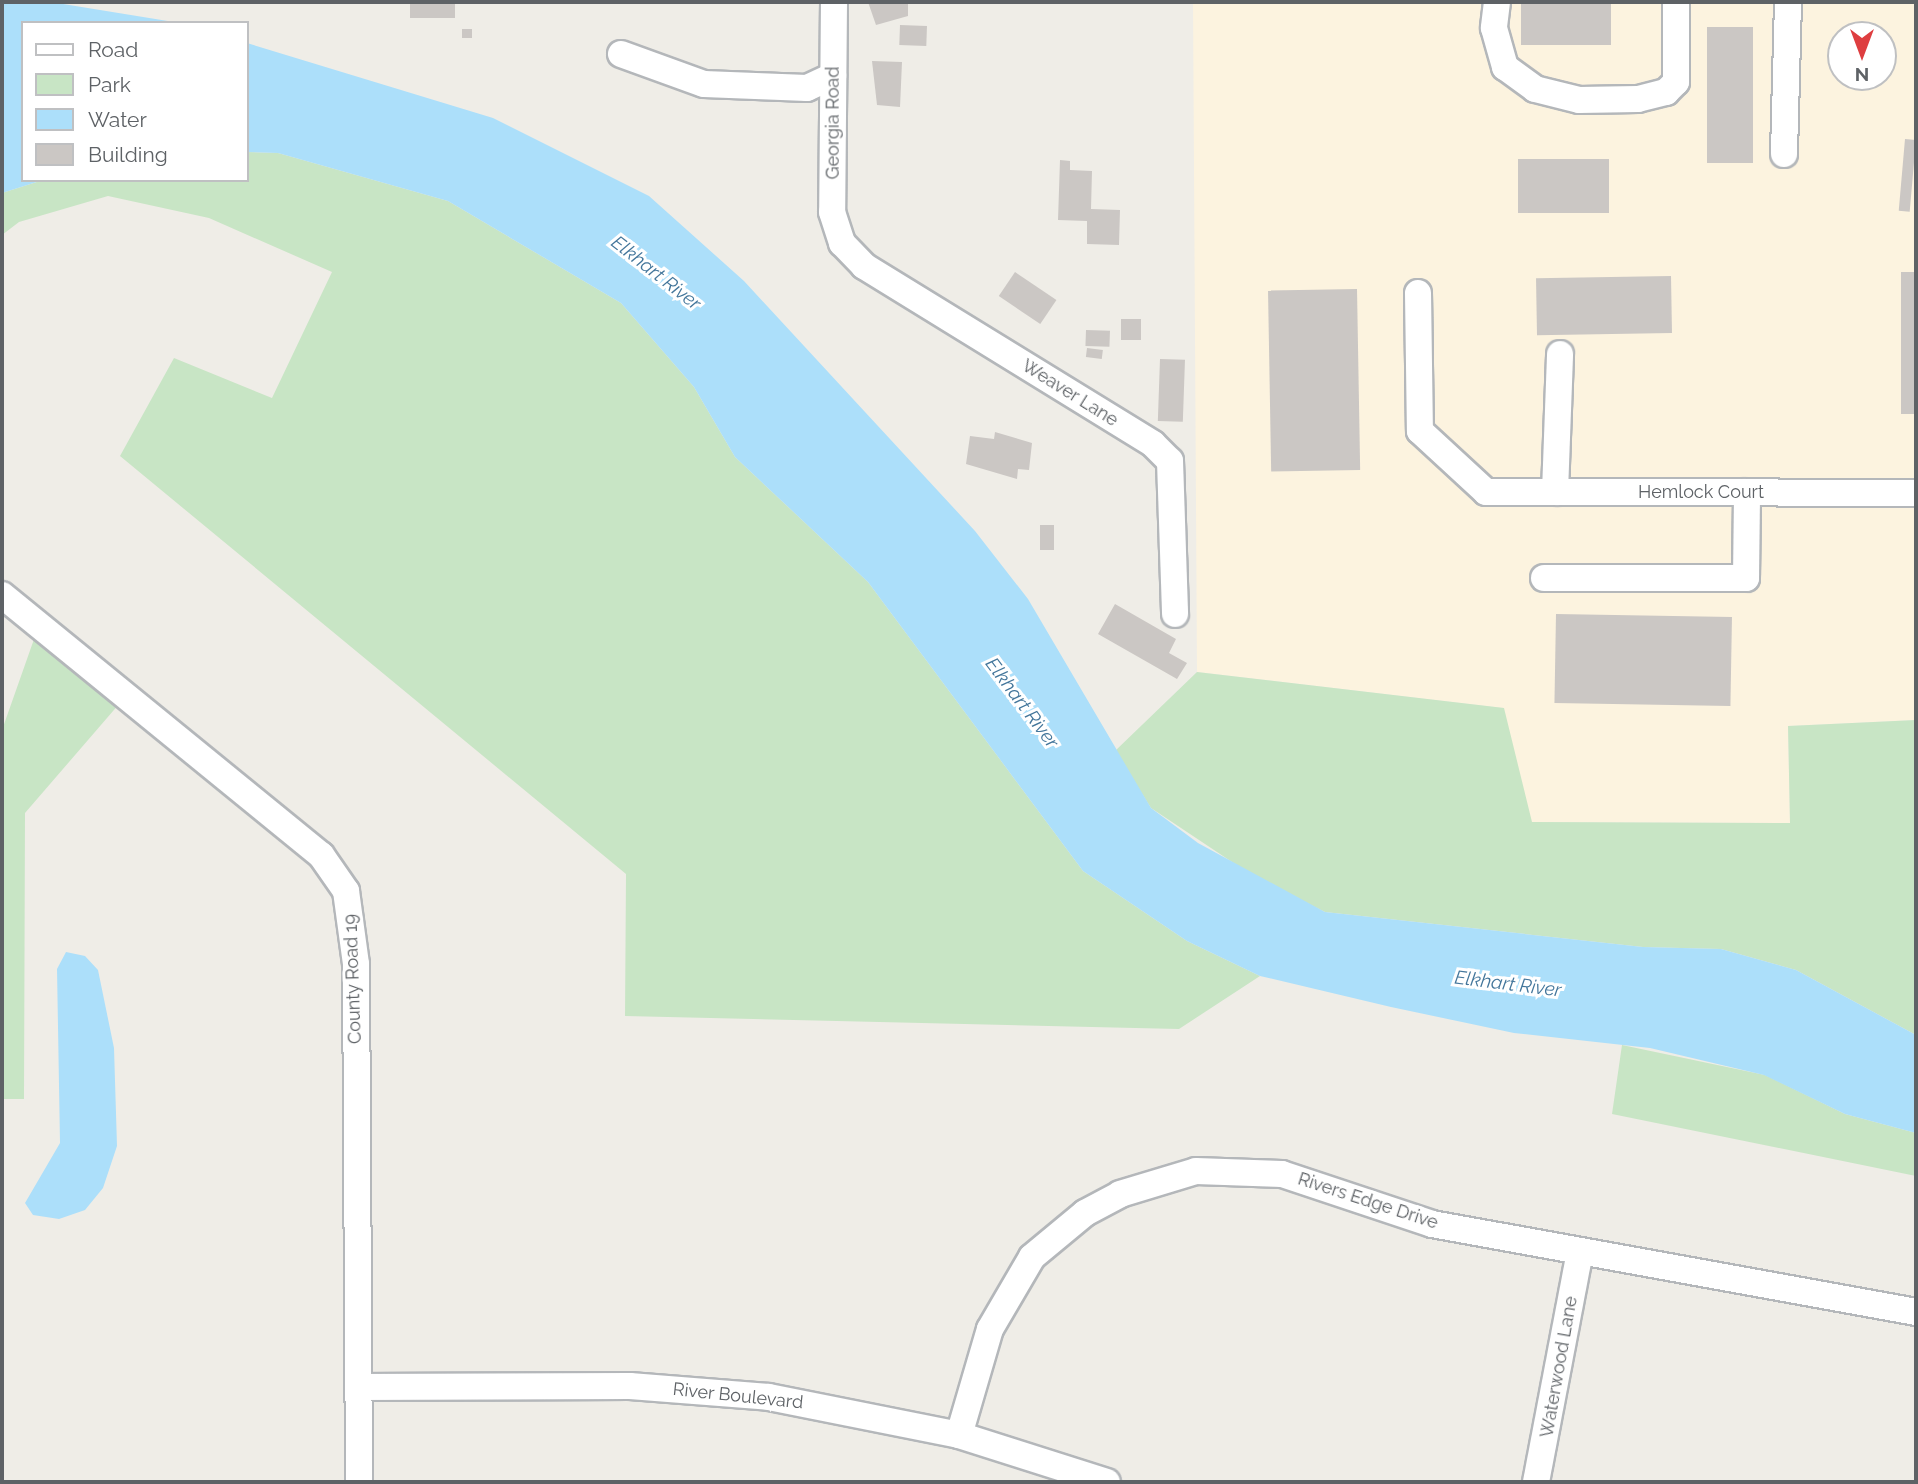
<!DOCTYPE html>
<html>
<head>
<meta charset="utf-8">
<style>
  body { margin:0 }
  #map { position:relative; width:1918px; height:1484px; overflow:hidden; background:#efede7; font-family:Raleway,sans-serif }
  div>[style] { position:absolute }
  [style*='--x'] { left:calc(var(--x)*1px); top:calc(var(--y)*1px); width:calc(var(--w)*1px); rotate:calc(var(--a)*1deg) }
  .commercial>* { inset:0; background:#fcf3df }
  .green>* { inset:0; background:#c8e5c5 }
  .water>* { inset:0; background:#acdffa }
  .building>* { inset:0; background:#cbc7c4; transform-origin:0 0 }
  .roads { filter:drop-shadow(2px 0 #b4b7ba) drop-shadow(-2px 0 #b4b7ba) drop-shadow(0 2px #b4b7ba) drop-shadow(0 -2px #b4b7ba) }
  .minor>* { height:26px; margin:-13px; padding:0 13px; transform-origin:13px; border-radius:13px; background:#fff }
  span { translate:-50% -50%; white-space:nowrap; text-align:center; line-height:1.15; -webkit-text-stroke:6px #fff; paint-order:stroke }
  .street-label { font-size:18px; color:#5e6266 }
  .water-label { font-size:19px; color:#43769b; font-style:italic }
  .frame { position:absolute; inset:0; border:4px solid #5e6266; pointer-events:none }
  .legend { position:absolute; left:21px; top:21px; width:228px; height:161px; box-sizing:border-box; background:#fff; border:2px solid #bfc0c2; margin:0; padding:9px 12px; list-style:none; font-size:21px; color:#5e6266 }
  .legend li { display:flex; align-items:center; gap:14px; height:35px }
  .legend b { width:35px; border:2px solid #bfc0c2 }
  .north { position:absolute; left:1827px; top:21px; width:70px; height:70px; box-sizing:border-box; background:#fff; border:2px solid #bfc0c2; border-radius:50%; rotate:180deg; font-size:19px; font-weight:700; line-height:28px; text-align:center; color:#5e6266 }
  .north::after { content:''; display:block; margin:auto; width:24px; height:32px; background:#de3e40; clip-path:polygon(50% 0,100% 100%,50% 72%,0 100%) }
</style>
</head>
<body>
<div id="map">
  <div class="commercial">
    <div style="clip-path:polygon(evenodd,1193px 2px,1916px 2px,1916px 720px,1788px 726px,1790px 823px,1531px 822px,1503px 708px,1197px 672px,1193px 2px,1841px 35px,1883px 35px,1883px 77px,1841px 77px,1841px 35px)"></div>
  </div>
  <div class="green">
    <div style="clip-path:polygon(247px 152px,278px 153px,448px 201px,621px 303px,694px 387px,735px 457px,868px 582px,1083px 871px,1187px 941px,1260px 976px,1179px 1029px,625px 1016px,626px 874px,120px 456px,174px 358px,272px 398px,332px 272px,209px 218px,108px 196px,19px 222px,2px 235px,2px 193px,43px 180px,247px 180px)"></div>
    <div style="clip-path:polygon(39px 625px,126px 696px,25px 813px,24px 1099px,2px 1099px,2px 730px)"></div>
    <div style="clip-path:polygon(1197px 672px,1504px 708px,1532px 822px,1790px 823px,1788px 726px,1916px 720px,1916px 1035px,1796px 970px,1721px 949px,1643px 947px,1325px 912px,1256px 878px,1151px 808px,1115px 751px)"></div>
    <div style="clip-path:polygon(1622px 1045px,1765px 1075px,1845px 1114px,1916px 1133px,1916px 1176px,1612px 1114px)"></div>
  </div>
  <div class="water">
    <div style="clip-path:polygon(2px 2px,57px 3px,180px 23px,23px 23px,23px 180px,43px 180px,2px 193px)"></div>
    <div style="clip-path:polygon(247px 43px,493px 118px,649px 196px,744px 281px,975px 531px,1028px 599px,1151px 808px,1198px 843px,1325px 912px,1643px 947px,1721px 949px,1796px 970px,1916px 1035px,1916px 1133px,1845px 1114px,1764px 1075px,1650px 1048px,1514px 1033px,1391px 1007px,1260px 976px,1187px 941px,1083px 871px,868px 582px,735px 457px,694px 387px,621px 303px,448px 201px,278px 153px,247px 152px)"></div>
    <div style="clip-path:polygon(66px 952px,85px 956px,98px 970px,114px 1048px,117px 1146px,103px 1188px,85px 1210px,59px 1219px,33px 1215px,25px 1203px,60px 1143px,57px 969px)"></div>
  </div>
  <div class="building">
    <div style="left:410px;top:2px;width:45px;height:16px"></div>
    <div style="clip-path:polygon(868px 2px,908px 2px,908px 16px,876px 25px)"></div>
    <div style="left:1521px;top:2px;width:90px;height:43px"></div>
    <div style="left:900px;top:25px;width:27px;height:20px;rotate:2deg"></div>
    <div style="left:1707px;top:27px;width:46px;height:136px"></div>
    <div style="left:462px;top:29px;width:10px;height:9px"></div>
    <div style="clip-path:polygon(872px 61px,902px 62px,900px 107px,877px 105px)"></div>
    <div style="left:1905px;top:139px;width:11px;height:72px;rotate:5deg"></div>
    <div style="left:1518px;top:159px;width:91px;height:54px"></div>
    <div style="clip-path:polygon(1060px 160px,1070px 161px,1070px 170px,1092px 171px,1091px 209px,1120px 210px,1119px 245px,1087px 244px,1087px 221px,1058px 220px)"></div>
    <div style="left:1015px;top:272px;width:50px;height:29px;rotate:34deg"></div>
    <div style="left:1901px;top:272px;width:15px;height:142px"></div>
    <div style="left:1671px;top:276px;width:57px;height:135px;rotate:89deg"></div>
    <div style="left:1357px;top:289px;width:181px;height:89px;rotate:89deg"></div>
    <div style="left:1121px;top:319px;width:20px;height:21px"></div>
    <div style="left:1086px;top:330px;width:24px;height:16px;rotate:2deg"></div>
    <div style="left:1087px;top:348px;width:16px;height:9px;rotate:7deg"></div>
    <div style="left:1160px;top:359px;width:25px;height:62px;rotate:2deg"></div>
    <div style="clip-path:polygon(995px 432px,1032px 443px,1029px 470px,1018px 469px,1017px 479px,966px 464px,970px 436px,994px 439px)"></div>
    <div style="left:1040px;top:525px;width:14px;height:25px"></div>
    <div style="clip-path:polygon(1115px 604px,1176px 639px,1169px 653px,1187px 663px,1177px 679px,1098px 634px)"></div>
    <div style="left:1556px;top:614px;width:176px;height:89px;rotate:1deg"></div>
  </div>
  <div class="roads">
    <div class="minor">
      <div style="--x:834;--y:2;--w:210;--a:90.5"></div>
      <div style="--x:832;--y:212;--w:33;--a:72"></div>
      <div style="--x:842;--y:243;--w:32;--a:46"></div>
      <div style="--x:864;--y:266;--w:339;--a:31.6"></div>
      <div style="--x:1153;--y:444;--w:24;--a:45"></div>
      <div style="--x:1170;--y:461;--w:153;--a:88.1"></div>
      <div style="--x:1497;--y:2;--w:26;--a:97"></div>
      <div style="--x:1494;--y:28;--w:41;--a:74.2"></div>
      <div style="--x:1505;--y:67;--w:37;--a:36"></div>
      <div style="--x:1535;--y:89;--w:45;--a:14"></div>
      <div style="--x:1579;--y:100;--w:59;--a:-1"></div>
      <div style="--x:1638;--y:99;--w:29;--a:-14"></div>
      <div style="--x:1666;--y:92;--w:14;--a:-45"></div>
      <div style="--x:1676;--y:82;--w:80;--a:-90"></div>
      <div style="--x:621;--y:54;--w:88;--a:19.9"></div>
      <div style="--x:704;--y:84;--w:103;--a:2.2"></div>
      <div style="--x:807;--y:88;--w:29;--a:-25"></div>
      <div style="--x:1784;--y:154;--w:152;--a:-88.5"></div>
      <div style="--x:1418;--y:293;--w:138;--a:89.2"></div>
      <div style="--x:1420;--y:431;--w:90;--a:42.7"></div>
      <div style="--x:1486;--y:492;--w:430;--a:0.1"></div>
      <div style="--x:1555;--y:492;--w:138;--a:-87.9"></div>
      <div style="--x:1544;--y:578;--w:202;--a:0"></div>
      <div style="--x:1746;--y:578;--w:86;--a:-89.3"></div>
      <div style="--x:2;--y:595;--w:412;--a:39.2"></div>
      <div style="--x:321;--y:855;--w:44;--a:55.2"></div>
      <div style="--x:346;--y:891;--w:74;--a:82.2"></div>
      <div style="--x:356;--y:964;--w:518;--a:89.67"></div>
      <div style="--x:358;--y:1387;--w:272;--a:-0.2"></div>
      <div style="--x:630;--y:1386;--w:139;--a:4.5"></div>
      <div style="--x:769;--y:1397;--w:194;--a:11.3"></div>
      <div style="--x:959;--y:1435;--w:155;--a:17.6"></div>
      <div style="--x:959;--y:1435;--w:110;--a:-73.7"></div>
      <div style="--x:990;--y:1329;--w:83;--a:-59.7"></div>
      <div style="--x:1032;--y:1257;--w:69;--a:-39.7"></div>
      <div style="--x:1085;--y:1213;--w:40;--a:-28"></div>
      <div style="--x:1120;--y:1194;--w:79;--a:-16.8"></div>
      <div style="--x:1196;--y:1171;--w:86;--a:2"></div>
      <div style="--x:1282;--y:1174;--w:158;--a:18.4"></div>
      <div style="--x:1432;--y:1224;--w:492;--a:10.3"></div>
      <div style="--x:1536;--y:1482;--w:235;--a:-79.2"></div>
    </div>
  </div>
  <div class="street-label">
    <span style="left:833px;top:123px;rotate:-90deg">Georgia Road</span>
    <span style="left:1070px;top:393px;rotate:32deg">Weaver Lane</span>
    <span style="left:1701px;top:492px">Hemlock Court</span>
    <span style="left:353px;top:979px;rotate:-92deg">County Road 19</span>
    <span style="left:1368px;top:1201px;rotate:18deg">Rivers Edge Drive</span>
    <span style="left:1559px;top:1367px;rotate:-80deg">Waterwood Lane</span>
    <span style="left:738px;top:1396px;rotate:6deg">River Boulevard</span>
  </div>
  <div class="water-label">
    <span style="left:656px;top:273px;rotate:38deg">Elkhart River</span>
    <span style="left:1022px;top:703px;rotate:53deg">Elkhart River</span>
    <span style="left:1508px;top:984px;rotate:7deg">Elkhart River</span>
  </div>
  <div class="frame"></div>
  <ul class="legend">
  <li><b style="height:9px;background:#fff"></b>Road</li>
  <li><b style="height:19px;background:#c8e5c5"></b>Park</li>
  <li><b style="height:19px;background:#acdffa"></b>Water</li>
  <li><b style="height:19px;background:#cbc7c4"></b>Building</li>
  </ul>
  <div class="north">N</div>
</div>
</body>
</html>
